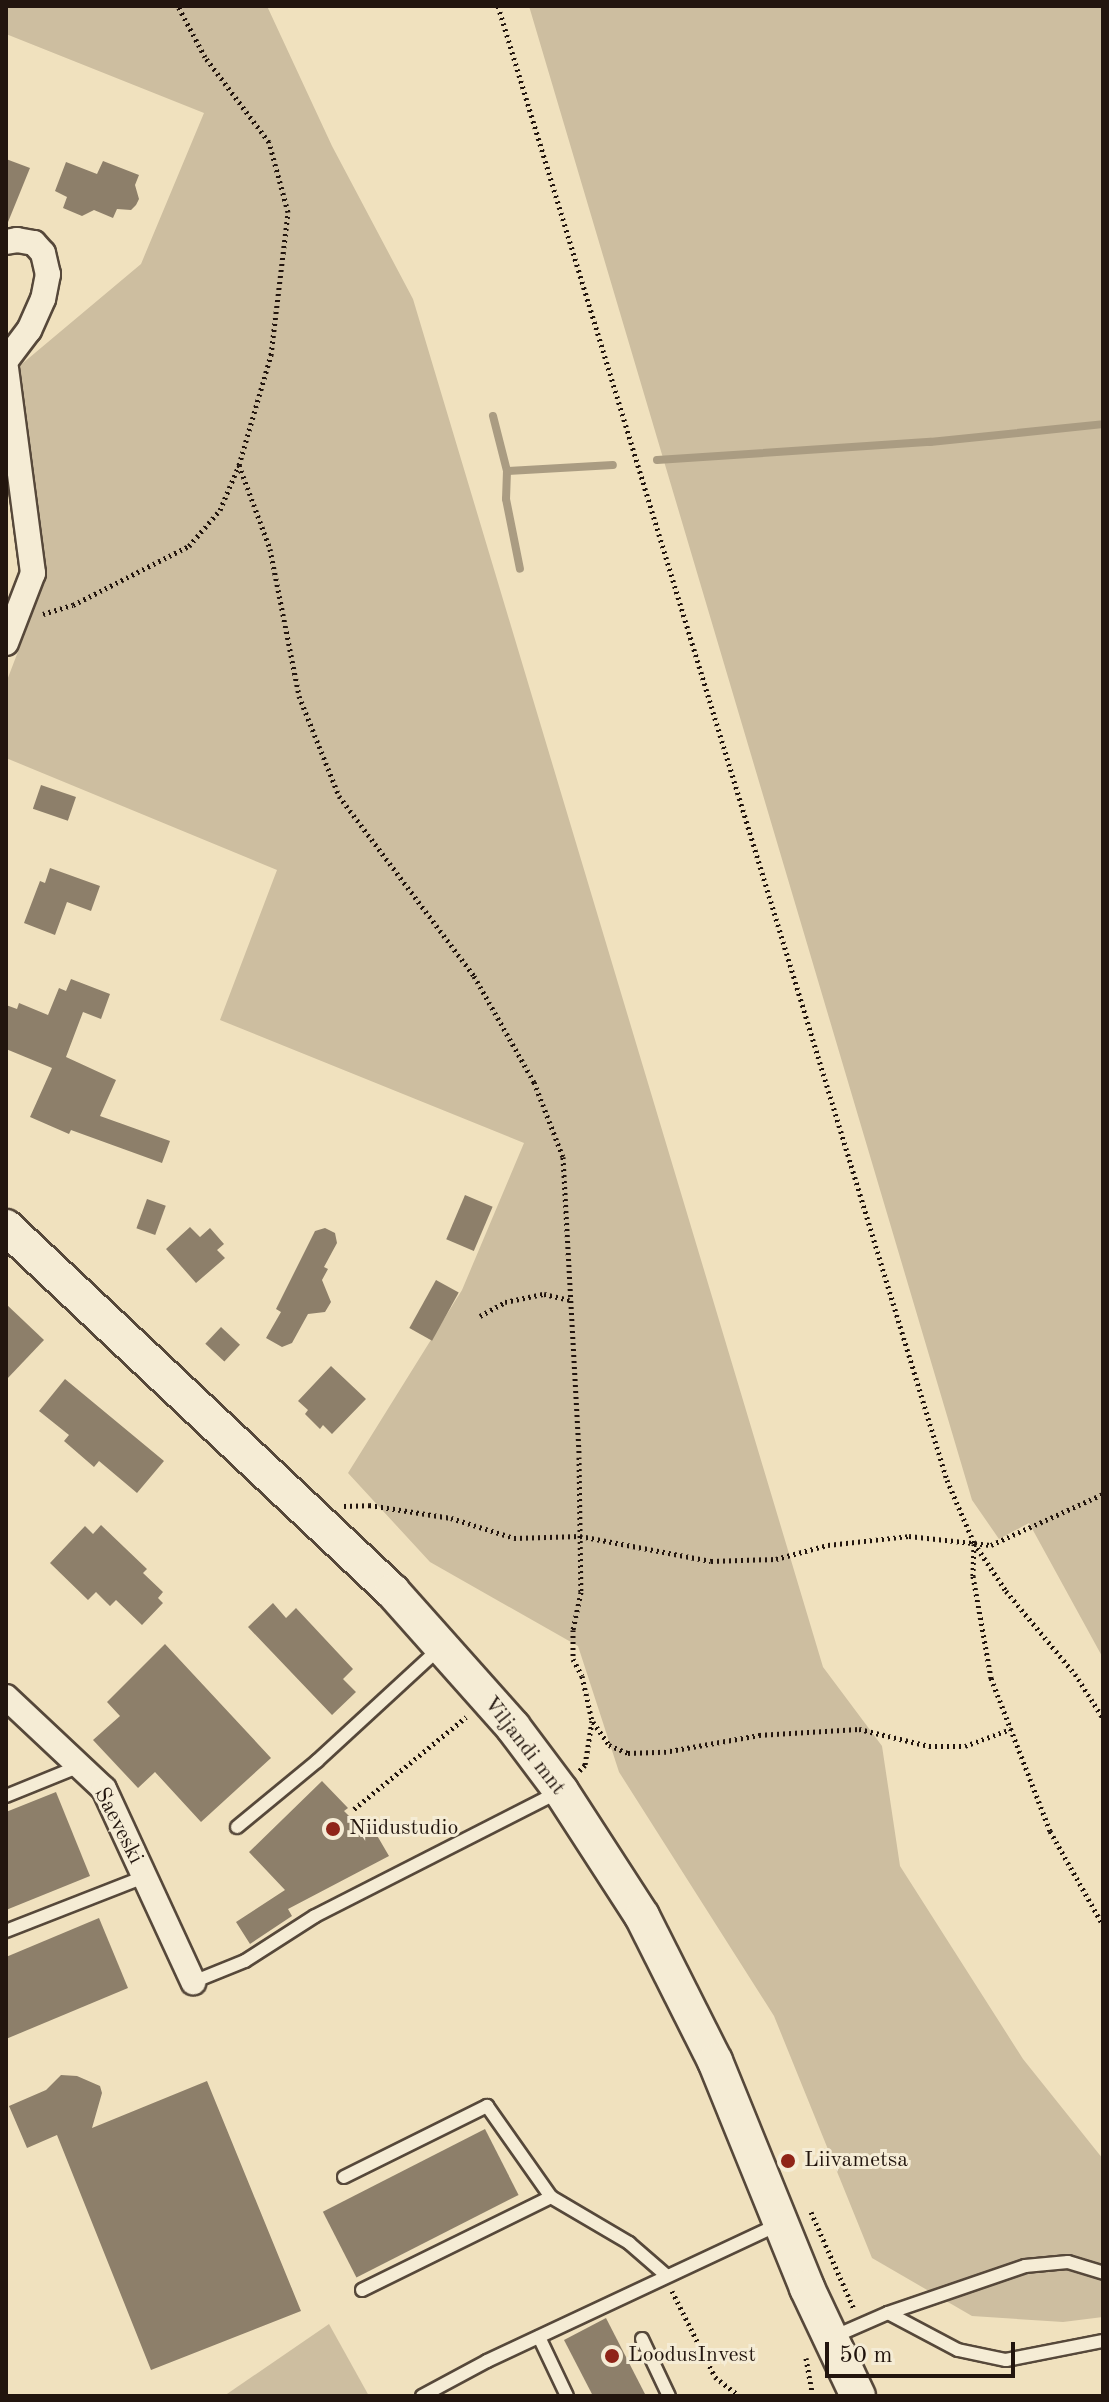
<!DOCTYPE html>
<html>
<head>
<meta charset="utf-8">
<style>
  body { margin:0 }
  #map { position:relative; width:1109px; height:2402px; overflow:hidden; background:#f0e1be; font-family:"Old Standard TT",serif }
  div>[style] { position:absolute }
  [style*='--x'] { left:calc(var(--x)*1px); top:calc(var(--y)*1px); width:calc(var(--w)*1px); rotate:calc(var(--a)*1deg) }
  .green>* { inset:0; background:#cdbea0 }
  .stream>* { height:8px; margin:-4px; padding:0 4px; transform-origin:4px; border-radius:4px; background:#aa9c82 }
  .building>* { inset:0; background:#8d7f6a; transform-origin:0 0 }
  .path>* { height:5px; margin-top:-2.5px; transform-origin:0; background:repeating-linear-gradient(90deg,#22150e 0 2px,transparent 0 6px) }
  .roads { filter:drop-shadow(2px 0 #56483a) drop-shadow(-2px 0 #56483a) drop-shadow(0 2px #56483a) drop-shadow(0 -2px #56483a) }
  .lane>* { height:12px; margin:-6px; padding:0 6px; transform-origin:6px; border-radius:6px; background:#f5ecd5 }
  .street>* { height:24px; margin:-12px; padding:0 12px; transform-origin:12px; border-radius:12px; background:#f5ecd5 }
  .secondary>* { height:34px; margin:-17px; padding:0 17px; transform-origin:17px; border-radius:17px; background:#f5ecd5 }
  .dots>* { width:22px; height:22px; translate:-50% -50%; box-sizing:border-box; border:4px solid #f5ecd5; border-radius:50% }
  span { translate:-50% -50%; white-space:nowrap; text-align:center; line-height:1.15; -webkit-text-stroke:6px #f5ecd5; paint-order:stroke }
  .street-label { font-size:22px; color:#22150e }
  .poi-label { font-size:22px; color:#22150e }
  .left { translate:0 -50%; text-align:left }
  .frame { position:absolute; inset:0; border:8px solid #22150e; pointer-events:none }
  .scale { position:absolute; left:825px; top:2342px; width:190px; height:36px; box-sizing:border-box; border:4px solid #22150e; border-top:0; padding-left:10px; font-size:24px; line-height:28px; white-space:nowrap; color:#22150e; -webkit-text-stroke:6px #f5ecd5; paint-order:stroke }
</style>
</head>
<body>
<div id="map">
  <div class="green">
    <div style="clip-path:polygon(6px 6px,267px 6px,332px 146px,413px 299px,823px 1667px,882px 1746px,900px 1866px,1023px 2059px,1103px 2159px,1103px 2317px,1063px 2322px,972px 2316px,872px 2258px,774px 2016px,619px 1772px,578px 1646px,430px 1562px,348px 1473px,462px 1290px,524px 1143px,220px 1020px,277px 870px,6px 758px,6px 683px,46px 578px,17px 368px,141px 264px,204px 113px,6px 34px)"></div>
    <div style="clip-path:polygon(529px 6px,1103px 6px,1103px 1658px,1029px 1523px,999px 1539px,972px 1500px)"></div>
    <div style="clip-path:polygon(329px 2324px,369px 2396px,224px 2396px)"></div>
  </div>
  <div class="stream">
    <div style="--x:493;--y:416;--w:57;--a:75.7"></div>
    <div style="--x:507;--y:471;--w:28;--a:92"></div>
    <div style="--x:506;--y:499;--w:71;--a:78.7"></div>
    <div style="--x:657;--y:460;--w:274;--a:-3.8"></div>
    <div style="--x:930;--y:442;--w:174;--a:-5.9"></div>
    <div style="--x:507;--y:471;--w:106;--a:-3.2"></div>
  </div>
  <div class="building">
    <div style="clip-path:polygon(6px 159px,30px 168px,6px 227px)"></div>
    <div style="clip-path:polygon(103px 161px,139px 175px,135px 185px,139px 199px,136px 205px,131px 210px,117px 209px,113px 218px,94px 210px,82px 216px,63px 208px,67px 197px,55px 191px,66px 162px,97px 174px)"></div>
    <div style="left:41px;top:785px;width:37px;height:25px;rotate:19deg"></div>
    <div style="clip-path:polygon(50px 868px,100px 886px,91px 911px,67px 902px,55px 935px,24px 923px,40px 881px,45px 883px)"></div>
    <div style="clip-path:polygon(71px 979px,110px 994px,101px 1019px,83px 1012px,66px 1057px,116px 1080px,100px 1116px,170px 1141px,162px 1163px,71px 1130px,69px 1134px,30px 1117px,52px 1068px,6px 1049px,6px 1005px,17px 1009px,19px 1003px,48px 1015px,59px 988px,66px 991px)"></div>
    <div style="left:465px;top:1195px;width:30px;height:48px;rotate:23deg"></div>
    <div style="left:147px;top:1199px;width:20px;height:31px;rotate:20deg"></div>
    <div style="clip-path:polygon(190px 1227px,200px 1237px,210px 1228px,224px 1244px,217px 1250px,225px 1258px,196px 1283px,166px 1249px)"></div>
    <div style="clip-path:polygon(325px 1228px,335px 1233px,337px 1243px,324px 1267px,328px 1269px,322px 1280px,331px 1302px,325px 1312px,308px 1314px,292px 1343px,282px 1347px,266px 1338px,281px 1312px,276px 1309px,315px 1231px)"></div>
    <div style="left:436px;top:1280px;width:26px;height:55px;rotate:29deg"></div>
    <div style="clip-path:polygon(6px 1304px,44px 1340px,6px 1380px)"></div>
    <div style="left:221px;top:1327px;width:26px;height:23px;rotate:43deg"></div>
    <div style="clip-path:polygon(331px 1366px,366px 1399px,332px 1434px,323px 1425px,320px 1429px,305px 1414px,308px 1410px,298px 1401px)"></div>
    <div style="clip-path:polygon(65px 1379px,164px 1461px,137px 1493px,99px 1461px,94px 1467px,64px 1441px,69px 1435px,39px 1411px)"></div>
    <div style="clip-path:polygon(101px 1525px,147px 1569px,143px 1573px,163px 1592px,158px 1598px,163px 1603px,142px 1625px,116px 1600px,110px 1606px,96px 1592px,88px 1600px,50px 1563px,85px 1526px,93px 1534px)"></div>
    <div style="clip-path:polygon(273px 1603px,286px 1618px,296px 1608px,353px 1669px,343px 1679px,356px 1692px,332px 1715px,248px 1627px)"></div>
    <div style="clip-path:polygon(165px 1644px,271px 1758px,201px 1822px,155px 1772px,138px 1788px,93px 1740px,120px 1716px,107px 1702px)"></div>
    <div style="clip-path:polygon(322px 1781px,348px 1808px,344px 1811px,368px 1835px,375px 1832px,389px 1856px,288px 1909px,292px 1916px,250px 1944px,236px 1922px,285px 1890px,249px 1852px)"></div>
    <div style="clip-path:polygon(56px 1792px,90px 1876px,6px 1910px,6px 1812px)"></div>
    <div style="clip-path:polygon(99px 1918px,128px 1988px,6px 2039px,6px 1957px)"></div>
    <div style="clip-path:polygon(61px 2075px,77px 2076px,100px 2086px,102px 2093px,92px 2128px,207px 2081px,301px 2311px,151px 2370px,57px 2135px,27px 2148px,9px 2106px,46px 2090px)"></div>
    <div style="left:485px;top:2129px;width:74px;height:182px;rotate:63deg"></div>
    <div style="clip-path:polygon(606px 2318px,646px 2396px,593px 2396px,564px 2340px)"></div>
  </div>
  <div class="path">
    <div style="--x:498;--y:6;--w:1541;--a:73.06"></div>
    <div style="--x:947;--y:1480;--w:69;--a:66.8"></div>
    <div style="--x:974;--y:1543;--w:58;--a:56.3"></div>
    <div style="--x:1006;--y:1591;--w:108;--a:50.3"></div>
    <div style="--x:1075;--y:1674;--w:52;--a:57.5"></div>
    <div style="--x:239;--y:465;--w:90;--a:69.7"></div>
    <div style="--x:270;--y:549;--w:150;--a:78.8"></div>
    <div style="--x:299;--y:696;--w:108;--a:68.2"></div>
    <div style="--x:339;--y:796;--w:225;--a:53.1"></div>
    <div style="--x:474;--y:976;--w:122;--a:60.5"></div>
    <div style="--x:534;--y:1082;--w:80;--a:68.9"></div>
    <div style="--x:563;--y:1157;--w:300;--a:86.9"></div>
    <div style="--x:579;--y:1457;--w:135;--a:89.2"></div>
    <div style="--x:581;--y:1592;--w:39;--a:102"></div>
    <div style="--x:573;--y:1630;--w:29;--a:90"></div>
    <div style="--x:573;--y:1659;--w:19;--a:62"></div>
    <div style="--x:582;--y:1676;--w:46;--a:77.5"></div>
    <div style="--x:592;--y:1721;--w:45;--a:99"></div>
    <div style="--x:585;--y:1765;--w:8;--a:135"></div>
    <div style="--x:43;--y:614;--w:31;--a:-17"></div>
    <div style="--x:73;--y:605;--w:130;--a:-27"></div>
    <div style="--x:189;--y:546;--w:48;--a:-49.3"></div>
    <div style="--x:220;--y:510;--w:49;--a:-67.1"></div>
    <div style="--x:239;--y:465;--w:115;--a:-73.8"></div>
    <div style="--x:271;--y:355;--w:144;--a:-83.2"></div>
    <div style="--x:288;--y:212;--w:73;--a:-105.2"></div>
    <div style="--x:269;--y:142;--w:106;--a:-127"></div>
    <div style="--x:205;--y:57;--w:58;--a:-117.9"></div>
    <div style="--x:480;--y:1316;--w:29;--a:-29"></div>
    <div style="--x:505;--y:1302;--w:40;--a:-12"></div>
    <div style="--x:544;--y:1294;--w:26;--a:13"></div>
    <div style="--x:344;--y:1506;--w:25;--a:-2"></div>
    <div style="--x:369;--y:1505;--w:83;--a:9"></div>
    <div style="--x:451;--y:1518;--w:66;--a:17.6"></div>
    <div style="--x:514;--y:1538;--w:66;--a:-1.7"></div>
    <div style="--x:580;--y:1536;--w:133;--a:10.8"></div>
    <div style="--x:711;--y:1561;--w:65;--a:-1.8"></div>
    <div style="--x:776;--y:1559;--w:54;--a:-15.1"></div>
    <div style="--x:828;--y:1545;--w:81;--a:-6.3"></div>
    <div style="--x:909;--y:1536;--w:82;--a:6.3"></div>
    <div style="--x:991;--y:1545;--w:123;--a:-24.5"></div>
    <div style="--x:974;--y:1544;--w:32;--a:92"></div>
    <div style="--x:973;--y:1576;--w:104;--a:80"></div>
    <div style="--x:991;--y:1678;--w:164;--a:68.9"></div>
    <div style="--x:1050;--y:1831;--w:108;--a:60.6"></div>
    <div style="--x:593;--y:1722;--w:28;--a:55"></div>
    <div style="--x:609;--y:1745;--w:21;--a:23"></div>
    <div style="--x:628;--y:1753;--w:36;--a:-2"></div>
    <div style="--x:664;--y:1752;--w:97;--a:-10.1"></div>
    <div style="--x:759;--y:1735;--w:100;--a:-3.4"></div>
    <div style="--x:859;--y:1729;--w:72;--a:13.7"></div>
    <div style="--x:929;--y:1746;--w:36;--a:0"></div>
    <div style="--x:965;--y:1746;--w:49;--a:-20.3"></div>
    <div style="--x:354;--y:1809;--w:145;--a:-39.4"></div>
    <div style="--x:811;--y:2212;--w:106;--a:66.1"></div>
    <div style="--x:672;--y:2291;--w:96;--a:63.4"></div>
    <div style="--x:715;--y:2377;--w:31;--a:38"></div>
    <div style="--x:806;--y:2358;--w:39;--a:80"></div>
  </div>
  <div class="roads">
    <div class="lane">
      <div style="--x:6;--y:1796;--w:80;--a:-22.1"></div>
      <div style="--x:237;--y:1827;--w:104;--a:-39.5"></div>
      <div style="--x:317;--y:1761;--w:167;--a:-42.6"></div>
      <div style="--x:6;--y:1931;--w:148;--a:-21.4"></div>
      <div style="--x:193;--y:1982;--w:56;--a:-22"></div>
      <div style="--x:245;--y:1961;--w:83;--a:-32.7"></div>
      <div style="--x:315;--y:1916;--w:273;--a:-27"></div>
      <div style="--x:344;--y:2177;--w:160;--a:-26.4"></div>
      <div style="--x:487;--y:2106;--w:111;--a:54.9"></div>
      <div style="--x:362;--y:2290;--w:211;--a:-26.2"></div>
      <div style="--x:551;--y:2197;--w:91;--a:30.5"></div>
      <div style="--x:629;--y:2243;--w:50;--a:41"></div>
      <div style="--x:888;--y:2313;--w:79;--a:27.9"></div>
      <div style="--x:958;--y:2350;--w:49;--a:11.8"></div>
      <div style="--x:1006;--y:2360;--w:99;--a:-11.1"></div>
      <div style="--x:539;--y:2337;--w:65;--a:64.6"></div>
      <div style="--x:833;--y:2337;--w:60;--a:-23.6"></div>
      <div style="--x:888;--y:2313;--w:145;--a:-18.9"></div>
      <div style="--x:1025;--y:2266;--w:43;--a:-5.3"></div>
      <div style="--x:1068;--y:2262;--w:37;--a:17"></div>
      <div style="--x:642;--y:2339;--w:63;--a:64.7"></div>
      <div style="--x:422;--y:2396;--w:74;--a:-28.3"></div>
      <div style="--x:487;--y:2361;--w:320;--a:-25.1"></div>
    </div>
    <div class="street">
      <div style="--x:6;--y:242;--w:11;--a:-10"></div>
      <div style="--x:17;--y:240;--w:17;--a:10"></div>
      <div style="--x:34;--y:243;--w:13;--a:48"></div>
      <div style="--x:43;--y:253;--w:22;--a:77"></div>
      <div style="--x:48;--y:274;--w:25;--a:101"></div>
      <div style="--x:43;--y:299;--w:34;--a:114"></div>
      <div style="--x:29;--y:330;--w:38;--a:127"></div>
      <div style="--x:6;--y:368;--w:207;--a:82.5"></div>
      <div style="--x:33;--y:573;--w:75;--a:111.1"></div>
      <div style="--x:6;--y:1697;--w:134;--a:43.2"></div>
      <div style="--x:104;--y:1789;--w:213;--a:65.2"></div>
    </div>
    <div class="secondary">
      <div style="--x:6;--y:1227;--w:531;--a:43.32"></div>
      <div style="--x:392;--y:1591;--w:182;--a:48.3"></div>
      <div style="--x:513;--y:1727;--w:80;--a:53.1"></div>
      <div style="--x:561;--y:1791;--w:149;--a:57.1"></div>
      <div style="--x:642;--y:1916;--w:162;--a:63.3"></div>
      <div style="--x:715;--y:2061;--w:245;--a:67.9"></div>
      <div style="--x:807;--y:2288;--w:119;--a:64.7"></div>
    </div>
  </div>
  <div class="dots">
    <div style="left:333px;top:1829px;background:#8f2418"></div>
    <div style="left:788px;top:2161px;background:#8f2418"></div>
    <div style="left:612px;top:2356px;background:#8f2418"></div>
  </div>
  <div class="street-label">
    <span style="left:524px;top:1746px;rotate:52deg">Viljandi mnt</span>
    <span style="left:118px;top:1826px;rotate:63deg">Saeveski</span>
  </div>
  <div class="poi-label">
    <span class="left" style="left:349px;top:1829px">Niidustudio</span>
    <span class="left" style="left:804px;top:2161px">Liivametsa</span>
    <span class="left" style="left:628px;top:2356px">LoodusInvest</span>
  </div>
  <div class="frame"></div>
  <div class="scale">50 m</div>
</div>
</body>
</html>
